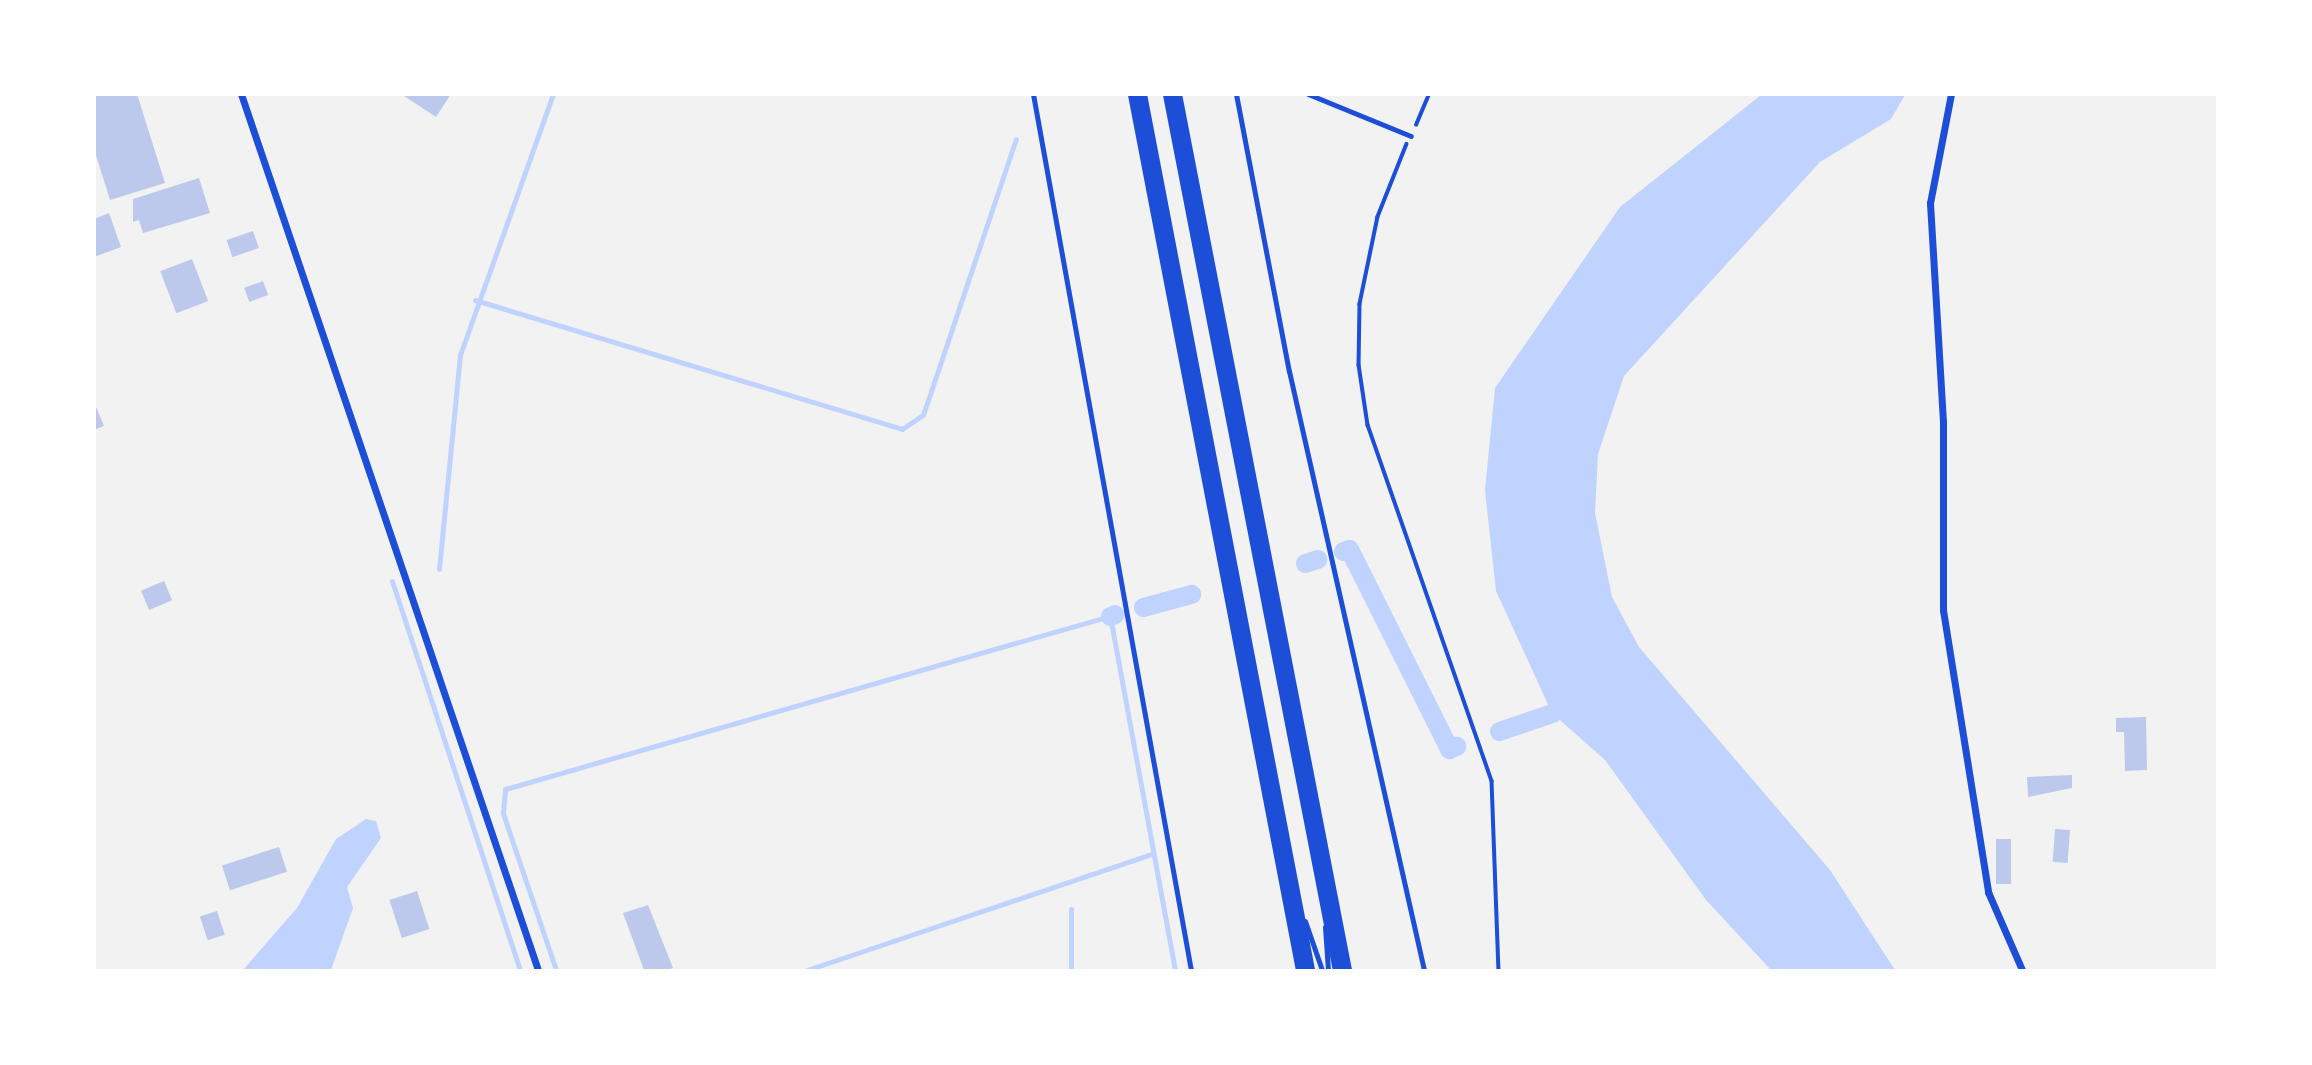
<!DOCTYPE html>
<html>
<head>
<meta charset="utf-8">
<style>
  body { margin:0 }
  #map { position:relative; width:2312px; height:1065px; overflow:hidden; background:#f2f2f2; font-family:"Roboto Condensed",sans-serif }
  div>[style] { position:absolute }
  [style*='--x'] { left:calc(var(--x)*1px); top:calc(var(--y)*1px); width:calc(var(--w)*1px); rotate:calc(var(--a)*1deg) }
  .water>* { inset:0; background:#bfd3fe }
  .stream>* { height:5px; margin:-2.5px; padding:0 2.5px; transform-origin:2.5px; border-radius:2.5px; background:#bfd3fe }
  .canal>* { height:19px; margin:-9.5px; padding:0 9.5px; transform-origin:9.5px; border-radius:9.5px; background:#bfd3fe }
  .building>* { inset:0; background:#bdc9ec; transform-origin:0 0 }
  .path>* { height:3.5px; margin:-1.75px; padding:0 1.75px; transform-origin:1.75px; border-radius:1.75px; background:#1d4ed8 }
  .service>* { height:5px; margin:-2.5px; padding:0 2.5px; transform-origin:2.5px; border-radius:2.5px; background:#1d4ed8 }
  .minor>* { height:7px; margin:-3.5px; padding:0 3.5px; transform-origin:3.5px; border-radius:3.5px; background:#1d4ed8 }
  .motorway>* { height:19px; margin:-9.5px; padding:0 9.5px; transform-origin:9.5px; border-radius:9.5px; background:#1d4ed8 }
  span { translate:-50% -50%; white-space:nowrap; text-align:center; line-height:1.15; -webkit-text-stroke:7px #fff; paint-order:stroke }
  .frame { position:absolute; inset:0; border:96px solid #fff; pointer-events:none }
</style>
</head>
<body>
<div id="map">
  <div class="water">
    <div style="clip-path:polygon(1761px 95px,1905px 95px,1891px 119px,1820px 162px,1624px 376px,1598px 454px,1595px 513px,1612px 597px,1639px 647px,1830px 870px,1895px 970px,1771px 970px,1706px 900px,1605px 760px,1552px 713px,1496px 591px,1485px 490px,1495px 388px,1620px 207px)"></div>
    <div style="clip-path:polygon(366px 819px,376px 821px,381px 838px,347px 887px,353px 908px,331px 970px,243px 970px,297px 908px,336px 839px)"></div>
  </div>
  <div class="stream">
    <div style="--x:475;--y:300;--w:446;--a:16.8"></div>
    <div style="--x:902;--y:429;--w:25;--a:-34"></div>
    <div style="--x:923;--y:415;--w:291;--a:-71.4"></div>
    <div style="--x:439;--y:569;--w:215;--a:-84.4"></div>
    <div style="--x:460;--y:355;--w:277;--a:-70.4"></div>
    <div style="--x:392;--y:581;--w:410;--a:71.8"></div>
    <div style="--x:1071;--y:909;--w:61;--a:90"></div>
    <div style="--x:556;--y:970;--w:166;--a:-108.7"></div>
    <div style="--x:503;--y:813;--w:24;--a:-85"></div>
    <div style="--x:505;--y:789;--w:629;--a:-15.96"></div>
    <div style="--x:1110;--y:616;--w:360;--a:79.6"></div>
    <div style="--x:807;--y:970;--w:364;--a:-18.6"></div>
  </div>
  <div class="canal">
    <div style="--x:1343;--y:551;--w:6;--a:-18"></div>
    <div style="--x:1349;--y:549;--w:224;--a:63.4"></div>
    <div style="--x:1449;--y:749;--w:8;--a:-23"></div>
    <div style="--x:1305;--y:563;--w:13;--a:-18"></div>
    <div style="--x:1143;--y:607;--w:50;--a:-15.2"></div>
    <div style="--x:1110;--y:616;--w:5;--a:-22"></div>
    <div style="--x:1499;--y:731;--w:56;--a:-18.8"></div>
  </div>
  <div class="building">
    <div style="clip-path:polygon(94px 94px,137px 94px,165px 183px,110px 200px,94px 149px)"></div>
    <div style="clip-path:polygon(401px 94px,451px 94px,436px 117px)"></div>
    <div style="clip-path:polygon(199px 178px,210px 213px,143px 233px,139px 220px,133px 222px,133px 199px)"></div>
    <div style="clip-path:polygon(109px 213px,121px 247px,94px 257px,94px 219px)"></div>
    <div style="left:253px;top:231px;width:18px;height:28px;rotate:71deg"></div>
    <div style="left:192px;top:259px;width:45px;height:34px;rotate:69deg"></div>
    <div style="left:263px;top:281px;width:15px;height:20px;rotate:70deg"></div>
    <div style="clip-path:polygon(94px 402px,104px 426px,94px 430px)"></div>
    <div style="left:164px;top:581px;width:21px;height:25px;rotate:67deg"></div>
    <div style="clip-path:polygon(2146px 717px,2147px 770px,2125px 771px,2124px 732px,2116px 732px,2116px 718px)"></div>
    <div style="clip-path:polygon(2072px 775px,2072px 788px,2028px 797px,2027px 777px)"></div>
    <div style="left:2055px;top:829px;width:15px;height:33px;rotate:4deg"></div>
    <div style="left:1996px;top:839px;width:15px;height:45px"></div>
    <div style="left:279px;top:847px;width:26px;height:60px;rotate:72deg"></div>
    <div style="left:417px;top:891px;width:40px;height:29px;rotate:72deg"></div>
    <div style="clip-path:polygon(648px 905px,673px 968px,666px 970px,644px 970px,623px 913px)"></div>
    <div style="left:217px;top:911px;width:25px;height:18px;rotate:72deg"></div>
  </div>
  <div class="path">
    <div style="--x:1416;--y:125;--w:34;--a:-67"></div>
    <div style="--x:1407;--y:144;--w:79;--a:111.7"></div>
    <div style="--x:1378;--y:217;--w:89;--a:101.7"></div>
    <div style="--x:1360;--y:304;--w:61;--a:90.9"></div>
    <div style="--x:1359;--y:365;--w:61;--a:81.5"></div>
    <div style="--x:1368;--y:425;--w:377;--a:70.8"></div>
    <div style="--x:1492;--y:781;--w:189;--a:87.9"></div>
  </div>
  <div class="service">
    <div style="--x:1033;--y:94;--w:890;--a:79.78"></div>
    <div style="--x:1236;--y:94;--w:282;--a:79.2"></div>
    <div style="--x:1289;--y:371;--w:614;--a:77.3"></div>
    <div style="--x:1308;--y:94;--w:111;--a:22.2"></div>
    <div style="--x:1305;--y:921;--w:52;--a:70.9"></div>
    <div style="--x:1325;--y:927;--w:43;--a:86"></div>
  </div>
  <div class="minor">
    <div style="--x:241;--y:94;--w:925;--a:71.27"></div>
    <div style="--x:1951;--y:94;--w:111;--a:100.9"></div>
    <div style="--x:1930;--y:203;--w:219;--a:86.6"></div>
    <div style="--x:1943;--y:422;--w:188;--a:90"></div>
    <div style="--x:1943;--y:610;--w:286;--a:80.9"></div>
    <div style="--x:1988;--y:892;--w:85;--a:66.4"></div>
  </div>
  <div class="motorway">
    <div style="--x:1137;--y:94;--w:892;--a:79.14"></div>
    <div style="--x:1172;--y:94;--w:892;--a:79.02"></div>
  </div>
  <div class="frame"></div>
</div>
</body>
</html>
